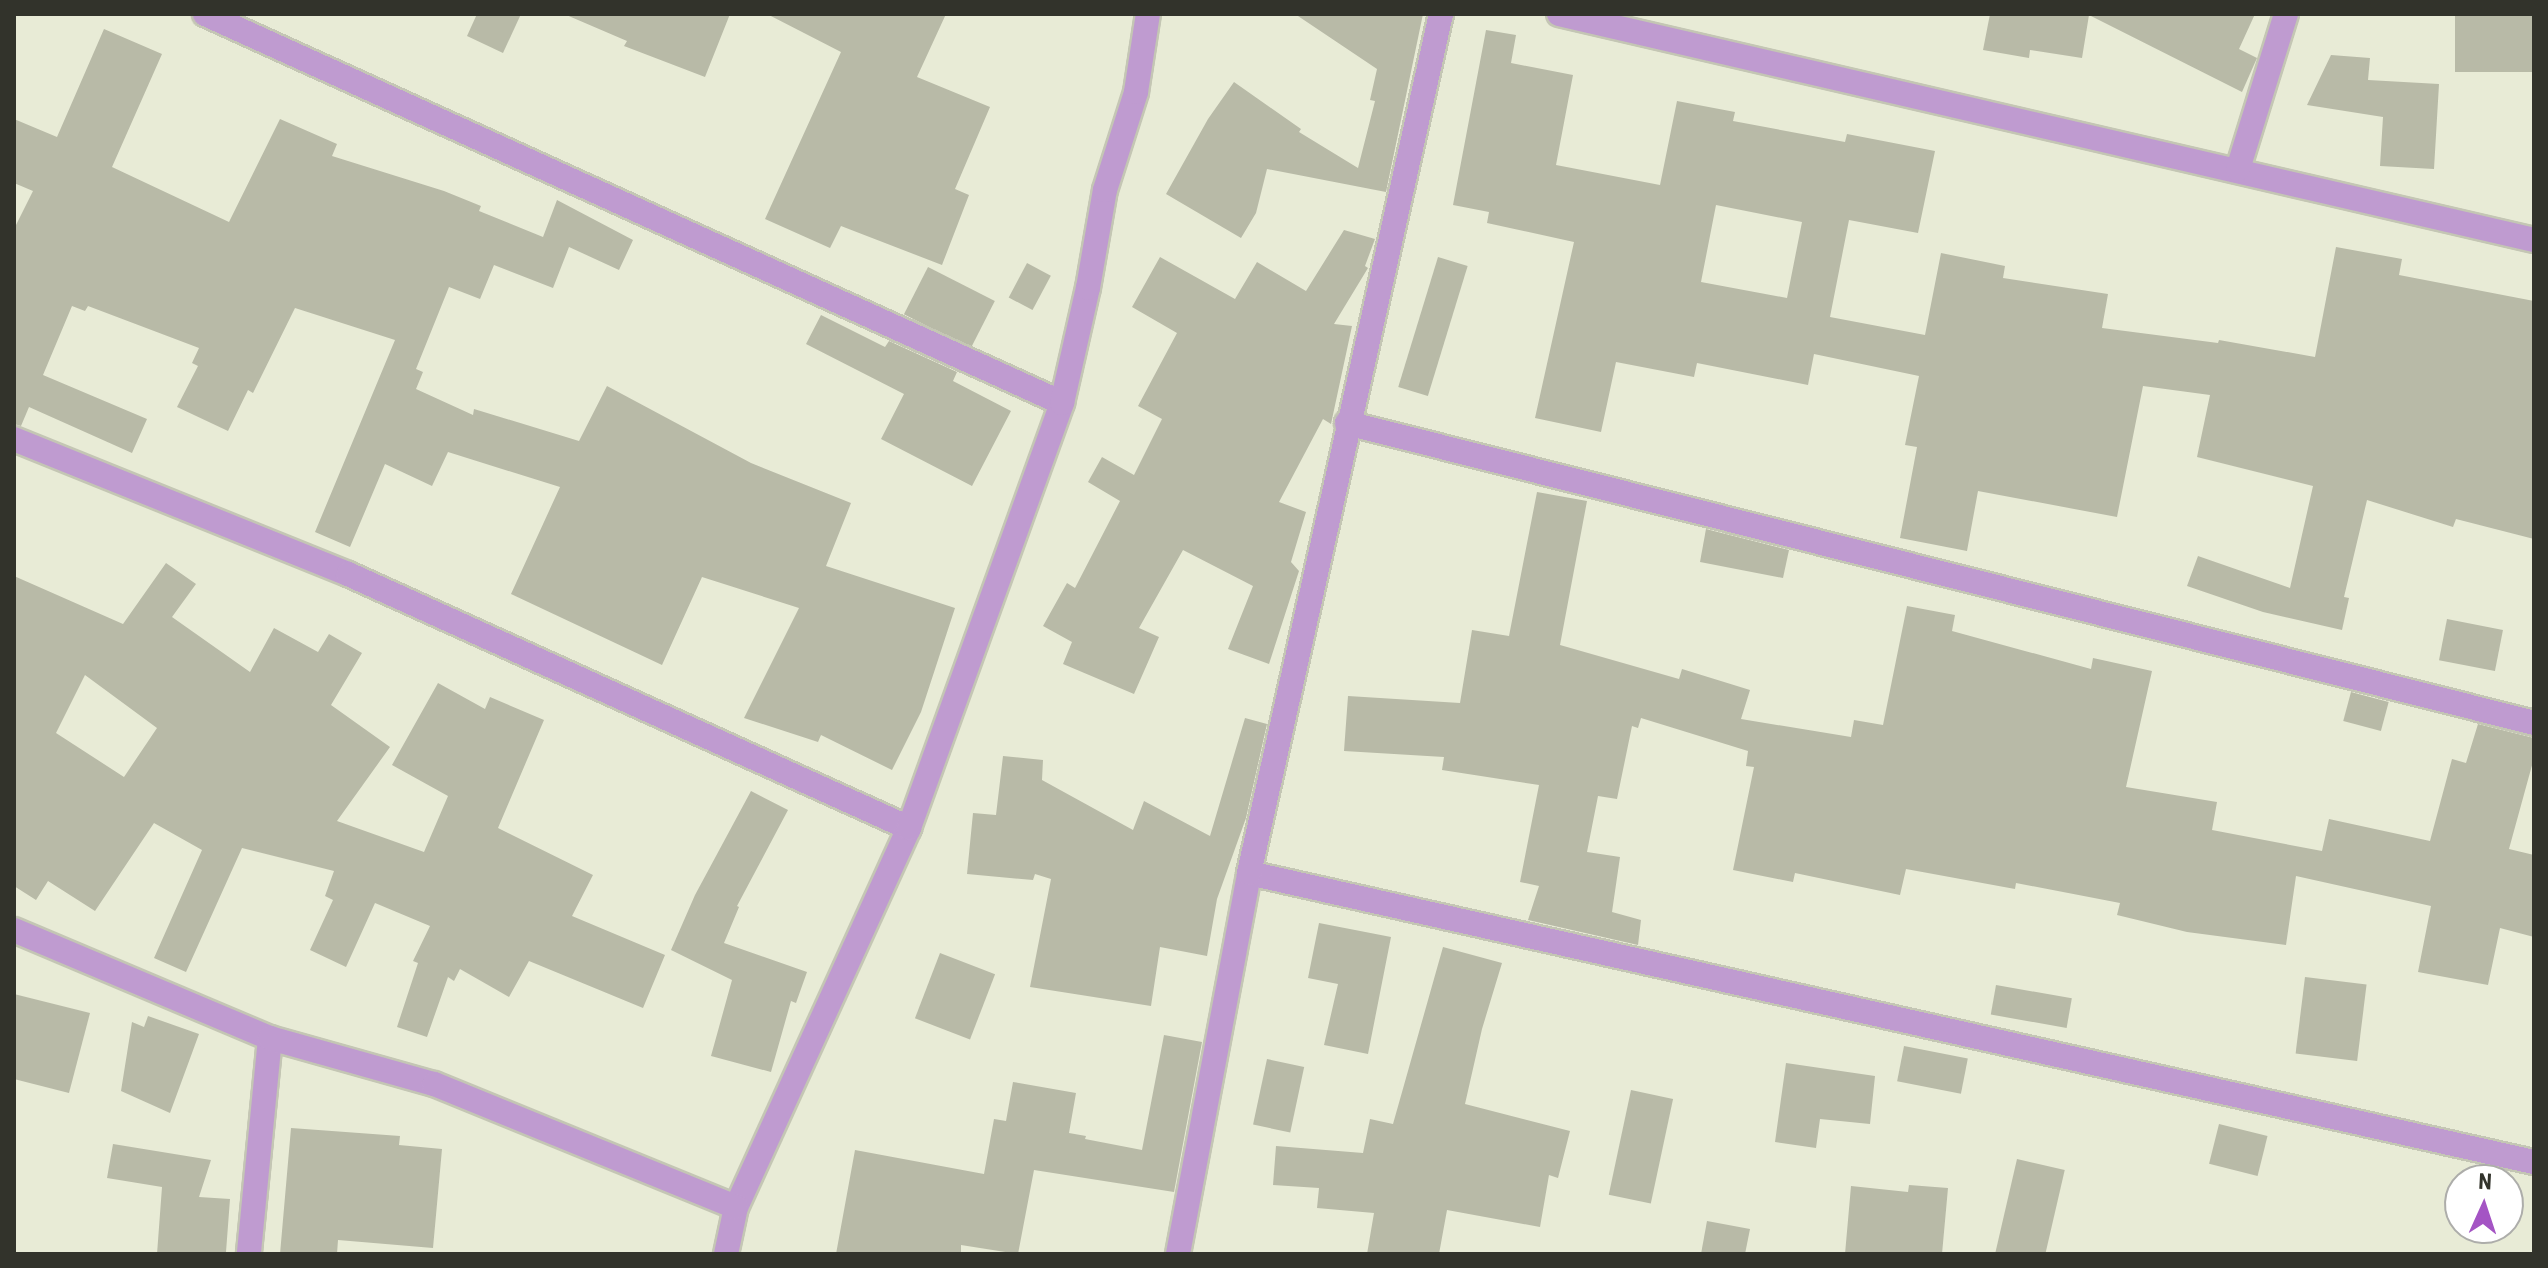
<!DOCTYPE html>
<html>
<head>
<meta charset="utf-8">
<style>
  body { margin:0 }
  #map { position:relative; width:2548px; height:1268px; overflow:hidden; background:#e8ebd6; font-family:"Roboto Condensed",sans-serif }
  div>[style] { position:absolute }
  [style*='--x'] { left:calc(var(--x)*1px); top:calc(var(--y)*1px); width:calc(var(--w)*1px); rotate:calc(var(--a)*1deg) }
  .building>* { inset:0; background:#b8baa7; transform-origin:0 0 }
  .roads { filter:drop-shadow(2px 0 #c4c6b4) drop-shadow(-2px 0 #c4c6b4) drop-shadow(0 2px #c4c6b4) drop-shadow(0 -2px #c4c6b4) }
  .street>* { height:24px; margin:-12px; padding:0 12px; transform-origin:12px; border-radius:12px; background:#bf9bd0 }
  span { translate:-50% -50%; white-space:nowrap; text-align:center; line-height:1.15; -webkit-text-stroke:6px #fff; paint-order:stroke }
  .frame { position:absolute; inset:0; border:16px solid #32332b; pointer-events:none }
  .north { position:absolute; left:2444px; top:1164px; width:80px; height:80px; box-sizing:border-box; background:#fff; border:2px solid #adadaa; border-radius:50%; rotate:3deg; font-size:22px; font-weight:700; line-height:32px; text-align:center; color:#32332b }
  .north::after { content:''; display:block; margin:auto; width:28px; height:36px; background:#a454c4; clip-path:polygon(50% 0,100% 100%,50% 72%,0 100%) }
</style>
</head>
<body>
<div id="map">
  <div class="building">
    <div style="clip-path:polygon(477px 14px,521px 14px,503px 53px,467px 36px)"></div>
    <div style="clip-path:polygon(564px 14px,730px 14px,705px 77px,624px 46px,627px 41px)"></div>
    <div style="clip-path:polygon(767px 14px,946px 14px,917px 77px,990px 107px,955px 189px,969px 195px,942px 265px,841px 226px,830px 248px,765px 219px,841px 52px)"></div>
    <div style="clip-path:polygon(1295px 14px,1423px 14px,1386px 192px,1267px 169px,1256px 213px,1241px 238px,1166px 194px,1208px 119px,1234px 82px,1301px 129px,1299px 132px,1358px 168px,1375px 101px,1370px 100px,1377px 69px)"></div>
    <div style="clip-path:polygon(1990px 14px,2255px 14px,2239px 49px,2257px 58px,2242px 92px,2089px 15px,2082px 58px,2030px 50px,2029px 58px,1983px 50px)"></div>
    <div style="left:2455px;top:14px;width:77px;height:58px"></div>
    <div style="clip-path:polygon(104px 29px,162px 54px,112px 167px,229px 222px,280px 119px,337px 144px,332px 156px,444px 191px,481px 206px,479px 211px,543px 237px,557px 200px,633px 240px,619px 270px,569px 247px,553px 288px,494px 265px,480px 299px,449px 287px,416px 369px,423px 372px,416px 389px,473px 415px,474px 409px,579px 441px,607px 386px,751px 463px,851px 503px,826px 566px,955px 608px,921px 712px,892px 770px,821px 735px,818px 742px,744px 718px,799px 608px,702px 577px,662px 665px,511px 594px,560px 487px,448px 452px,432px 486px,385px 464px,350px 547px,315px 532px,395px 340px,295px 308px,253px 393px,248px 390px,228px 431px,177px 407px,198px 366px,192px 363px,199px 348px,88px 306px,85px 311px,72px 306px,43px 375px,147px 419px,132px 453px,29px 407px,21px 426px,14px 424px,14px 229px,33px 191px,14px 183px,14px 119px,57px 137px)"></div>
    <div style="clip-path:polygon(evenodd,1486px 30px,1516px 35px,1511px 63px,1573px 75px,1556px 165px,1660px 185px,1677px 101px,1735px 112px,1733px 121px,1845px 142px,1847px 134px,1935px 151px,1918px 233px,1849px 220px,1830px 317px,1925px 335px,1941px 253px,2005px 266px,2003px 278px,2108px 294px,2102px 328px,2218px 343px,2219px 340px,2315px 357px,2336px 247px,2402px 259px,2399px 275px,2534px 301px,2534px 539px,2456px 519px,2453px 527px,2367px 500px,2344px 597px,2349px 598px,2342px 630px,2263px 612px,2187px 586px,2198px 556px,2290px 588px,2313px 486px,2197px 457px,2210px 395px,2143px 386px,2117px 517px,1978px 491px,1967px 551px,1900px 538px,1917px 447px,1905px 445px,1919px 376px,1814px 354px,1808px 385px,1697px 363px,1694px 377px,1616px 362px,1601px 432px,1535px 418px,1574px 242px,1487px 223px,1489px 212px,1453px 205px,1486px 30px,1716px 205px,1802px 222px,1787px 298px,1701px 282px,1716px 205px)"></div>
    <div style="clip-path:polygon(2331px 55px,2370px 58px,2368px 80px,2439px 84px,2434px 169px,2380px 166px,2383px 117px,2307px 105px)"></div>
    <div style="clip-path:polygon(1344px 230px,1375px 239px,1365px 266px,1368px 268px,1334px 324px,1352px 326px,1331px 424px,1323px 419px,1279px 502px,1306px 512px,1291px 562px,1299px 571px,1269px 664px,1228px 649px,1253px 586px,1183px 550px,1139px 628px,1159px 637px,1134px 694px,1063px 664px,1072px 642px,1043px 626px,1067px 583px,1075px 588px,1120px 501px,1088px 482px,1102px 457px,1134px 475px,1162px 419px,1138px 406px,1177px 333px,1132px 307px,1160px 257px,1235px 299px,1257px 262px,1306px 291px)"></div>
    <div style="left:1438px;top:257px;width:31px;height:136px;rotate:17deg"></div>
    <div style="left:1027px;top:263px;width:27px;height:39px;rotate:28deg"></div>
    <div style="left:928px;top:267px;width:75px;height:53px;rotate:27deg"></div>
    <div style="clip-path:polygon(821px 315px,885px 347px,889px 341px,957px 372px,953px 381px,1011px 411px,972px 486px,881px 439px,904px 394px,806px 344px)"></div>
    <div style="clip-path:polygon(1537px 492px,1587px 501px,1560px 645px,1679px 679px,1682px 669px,1750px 690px,1741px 719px,1851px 737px,1854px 720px,1883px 725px,1907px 606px,1955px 615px,1952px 631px,2091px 669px,2093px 658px,2152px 671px,2126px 787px,2217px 802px,2212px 830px,2322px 851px,2329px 819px,2430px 841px,2452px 759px,2466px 763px,2478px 724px,2534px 738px,2534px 758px,2509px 849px,2534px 855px,2534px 937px,2500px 928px,2488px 985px,2418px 972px,2431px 906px,2296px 876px,2286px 945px,2187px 932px,2117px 915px,2120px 903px,2016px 883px,2015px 889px,1906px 869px,1900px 895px,1795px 873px,1793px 882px,1733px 870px,1754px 767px,1746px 766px,1748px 751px,1641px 718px,1638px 728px,1632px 726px,1617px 799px,1598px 796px,1587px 852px,1620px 857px,1612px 912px,1641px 920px,1638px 945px,1528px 920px,1539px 886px,1520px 882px,1539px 785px,1442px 770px,1444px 757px,1344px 751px,1348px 696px,1460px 703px,1472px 630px,1509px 636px)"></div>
    <div style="clip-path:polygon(1706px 529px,1789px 550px,1783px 578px,1700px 562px)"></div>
    <div style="clip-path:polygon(evenodd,166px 563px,196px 584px,172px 617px,250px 672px,274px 628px,318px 652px,329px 634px,362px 653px,331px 705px,390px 747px,337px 821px,424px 852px,448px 796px,392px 765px,438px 683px,485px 709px,490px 697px,544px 720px,498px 828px,593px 875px,572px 916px,665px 955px,643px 1008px,529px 961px,509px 997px,460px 969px,454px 981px,448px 977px,427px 1037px,397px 1027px,418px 963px,413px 961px,430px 926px,375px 903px,346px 967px,310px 950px,333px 900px,325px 896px,334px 871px,242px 848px,186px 972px,154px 958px,202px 850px,154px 823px,95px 911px,48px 881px,36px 900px,14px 886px,14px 576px,123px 624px,166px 563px,85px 675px,157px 728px,124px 777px,56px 733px,85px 675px)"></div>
    <div style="left:2447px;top:619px;width:57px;height:42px;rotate:11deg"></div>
    <div style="left:2351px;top:692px;width:39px;height:30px;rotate:15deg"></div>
    <div style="clip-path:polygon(1245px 718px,1267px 724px,1246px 818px,1217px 899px,1207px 956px,1160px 947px,1151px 1006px,1030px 987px,1051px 879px,1035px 874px,1033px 880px,967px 874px,973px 813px,996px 815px,1003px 756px,1043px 760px,1042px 780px,1133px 830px,1144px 801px,1210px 836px)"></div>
    <div style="clip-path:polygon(751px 791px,788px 810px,737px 906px,739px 907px,724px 943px,807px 972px,796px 1003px,791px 1001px,771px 1072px,711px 1056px,732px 980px,671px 950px,695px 895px)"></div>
    <div style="clip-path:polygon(1319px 923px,1391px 937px,1368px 1054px,1324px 1045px,1338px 984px,1308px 978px)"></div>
    <div style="clip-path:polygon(1443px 947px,1502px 963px,1482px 1029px,1465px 1104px,1570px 1131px,1558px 1178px,1549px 1175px,1540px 1227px,1447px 1210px,1439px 1254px,1367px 1254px,1374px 1213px,1317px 1208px,1319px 1188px,1273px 1185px,1276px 1146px,1363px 1153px,1370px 1119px,1393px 1124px)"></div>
    <div style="left:940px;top:953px;width:59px;height:70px;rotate:21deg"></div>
    <div style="left:2305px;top:977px;width:62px;height:77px;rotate:7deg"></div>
    <div style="left:1996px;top:985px;width:77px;height:30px;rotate:10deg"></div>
    <div style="clip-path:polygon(14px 994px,90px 1013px,69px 1093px,14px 1079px)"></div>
    <div style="clip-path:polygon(148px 1016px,199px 1034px,170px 1113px,121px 1091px,132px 1022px,144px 1027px)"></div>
    <div style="clip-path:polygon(1164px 1035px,1202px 1042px,1174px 1192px,1034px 1170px,1018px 1254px,961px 1245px,961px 1254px,836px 1254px,855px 1150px,984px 1174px,994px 1119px,1006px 1121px,1013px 1082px,1076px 1093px,1069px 1133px,1086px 1136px,1085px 1139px,1142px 1150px)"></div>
    <div style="left:1904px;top:1046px;width:65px;height:36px;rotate:11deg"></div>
    <div style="left:1267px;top:1059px;width:38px;height:67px;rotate:12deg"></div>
    <div style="clip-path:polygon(1786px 1063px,1875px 1076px,1870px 1124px,1820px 1119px,1816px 1148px,1775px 1142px)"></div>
    <div style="left:1631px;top:1090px;width:43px;height:107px;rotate:12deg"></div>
    <div style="left:2219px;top:1124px;width:50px;height:41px;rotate:14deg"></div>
    <div style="clip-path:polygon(291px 1128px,400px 1136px,399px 1145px,442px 1149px,433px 1248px,338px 1240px,337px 1254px,280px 1254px)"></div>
    <div style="clip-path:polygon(113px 1144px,211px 1160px,199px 1197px,230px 1199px,226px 1252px,157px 1254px,162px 1187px,107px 1178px)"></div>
    <div style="left:2017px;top:1159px;width:49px;height:97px;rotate:13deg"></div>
    <div style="clip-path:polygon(1909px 1185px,1948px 1188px,1942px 1254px,1845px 1254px,1851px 1186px,1908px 1192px)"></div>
    <div style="clip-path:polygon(1707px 1221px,1750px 1229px,1745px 1254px,1701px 1254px)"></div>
  </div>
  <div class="roads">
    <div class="street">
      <div style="--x:205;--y:14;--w:941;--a:24.41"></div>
      <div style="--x:1559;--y:14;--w:1001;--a:13.05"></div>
      <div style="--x:2238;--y:169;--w:162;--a:-72.8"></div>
      <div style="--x:1347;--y:423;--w:1224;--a:14.18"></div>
      <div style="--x:14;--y:439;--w:360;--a:22"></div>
      <div style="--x:348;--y:574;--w:616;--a:24.36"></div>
      <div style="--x:909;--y:828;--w:417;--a:114.5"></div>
      <div style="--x:736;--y:1207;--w:48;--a:102"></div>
      <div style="--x:909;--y:828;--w:452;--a:-70.2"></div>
      <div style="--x:1062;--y:403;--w:118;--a:-77.3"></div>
      <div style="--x:1088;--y:288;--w:99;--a:-80.2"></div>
      <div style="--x:1105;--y:190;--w:103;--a:-72.4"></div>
      <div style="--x:1136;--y:92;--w:79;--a:-81.3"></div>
      <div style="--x:1249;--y:873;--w:1317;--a:12.68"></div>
      <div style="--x:14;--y:930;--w:278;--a:22.9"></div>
      <div style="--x:270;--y:1038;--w:217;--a:95.6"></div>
      <div style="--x:270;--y:1038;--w:170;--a:15.7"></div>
      <div style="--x:434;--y:1084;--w:326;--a:22.2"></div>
      <div style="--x:1178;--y:1254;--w:388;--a:-79.4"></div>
      <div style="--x:1249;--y:873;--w:880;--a:-77.4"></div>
    </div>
  </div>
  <div class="frame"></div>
  <div class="north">N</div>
</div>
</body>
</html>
